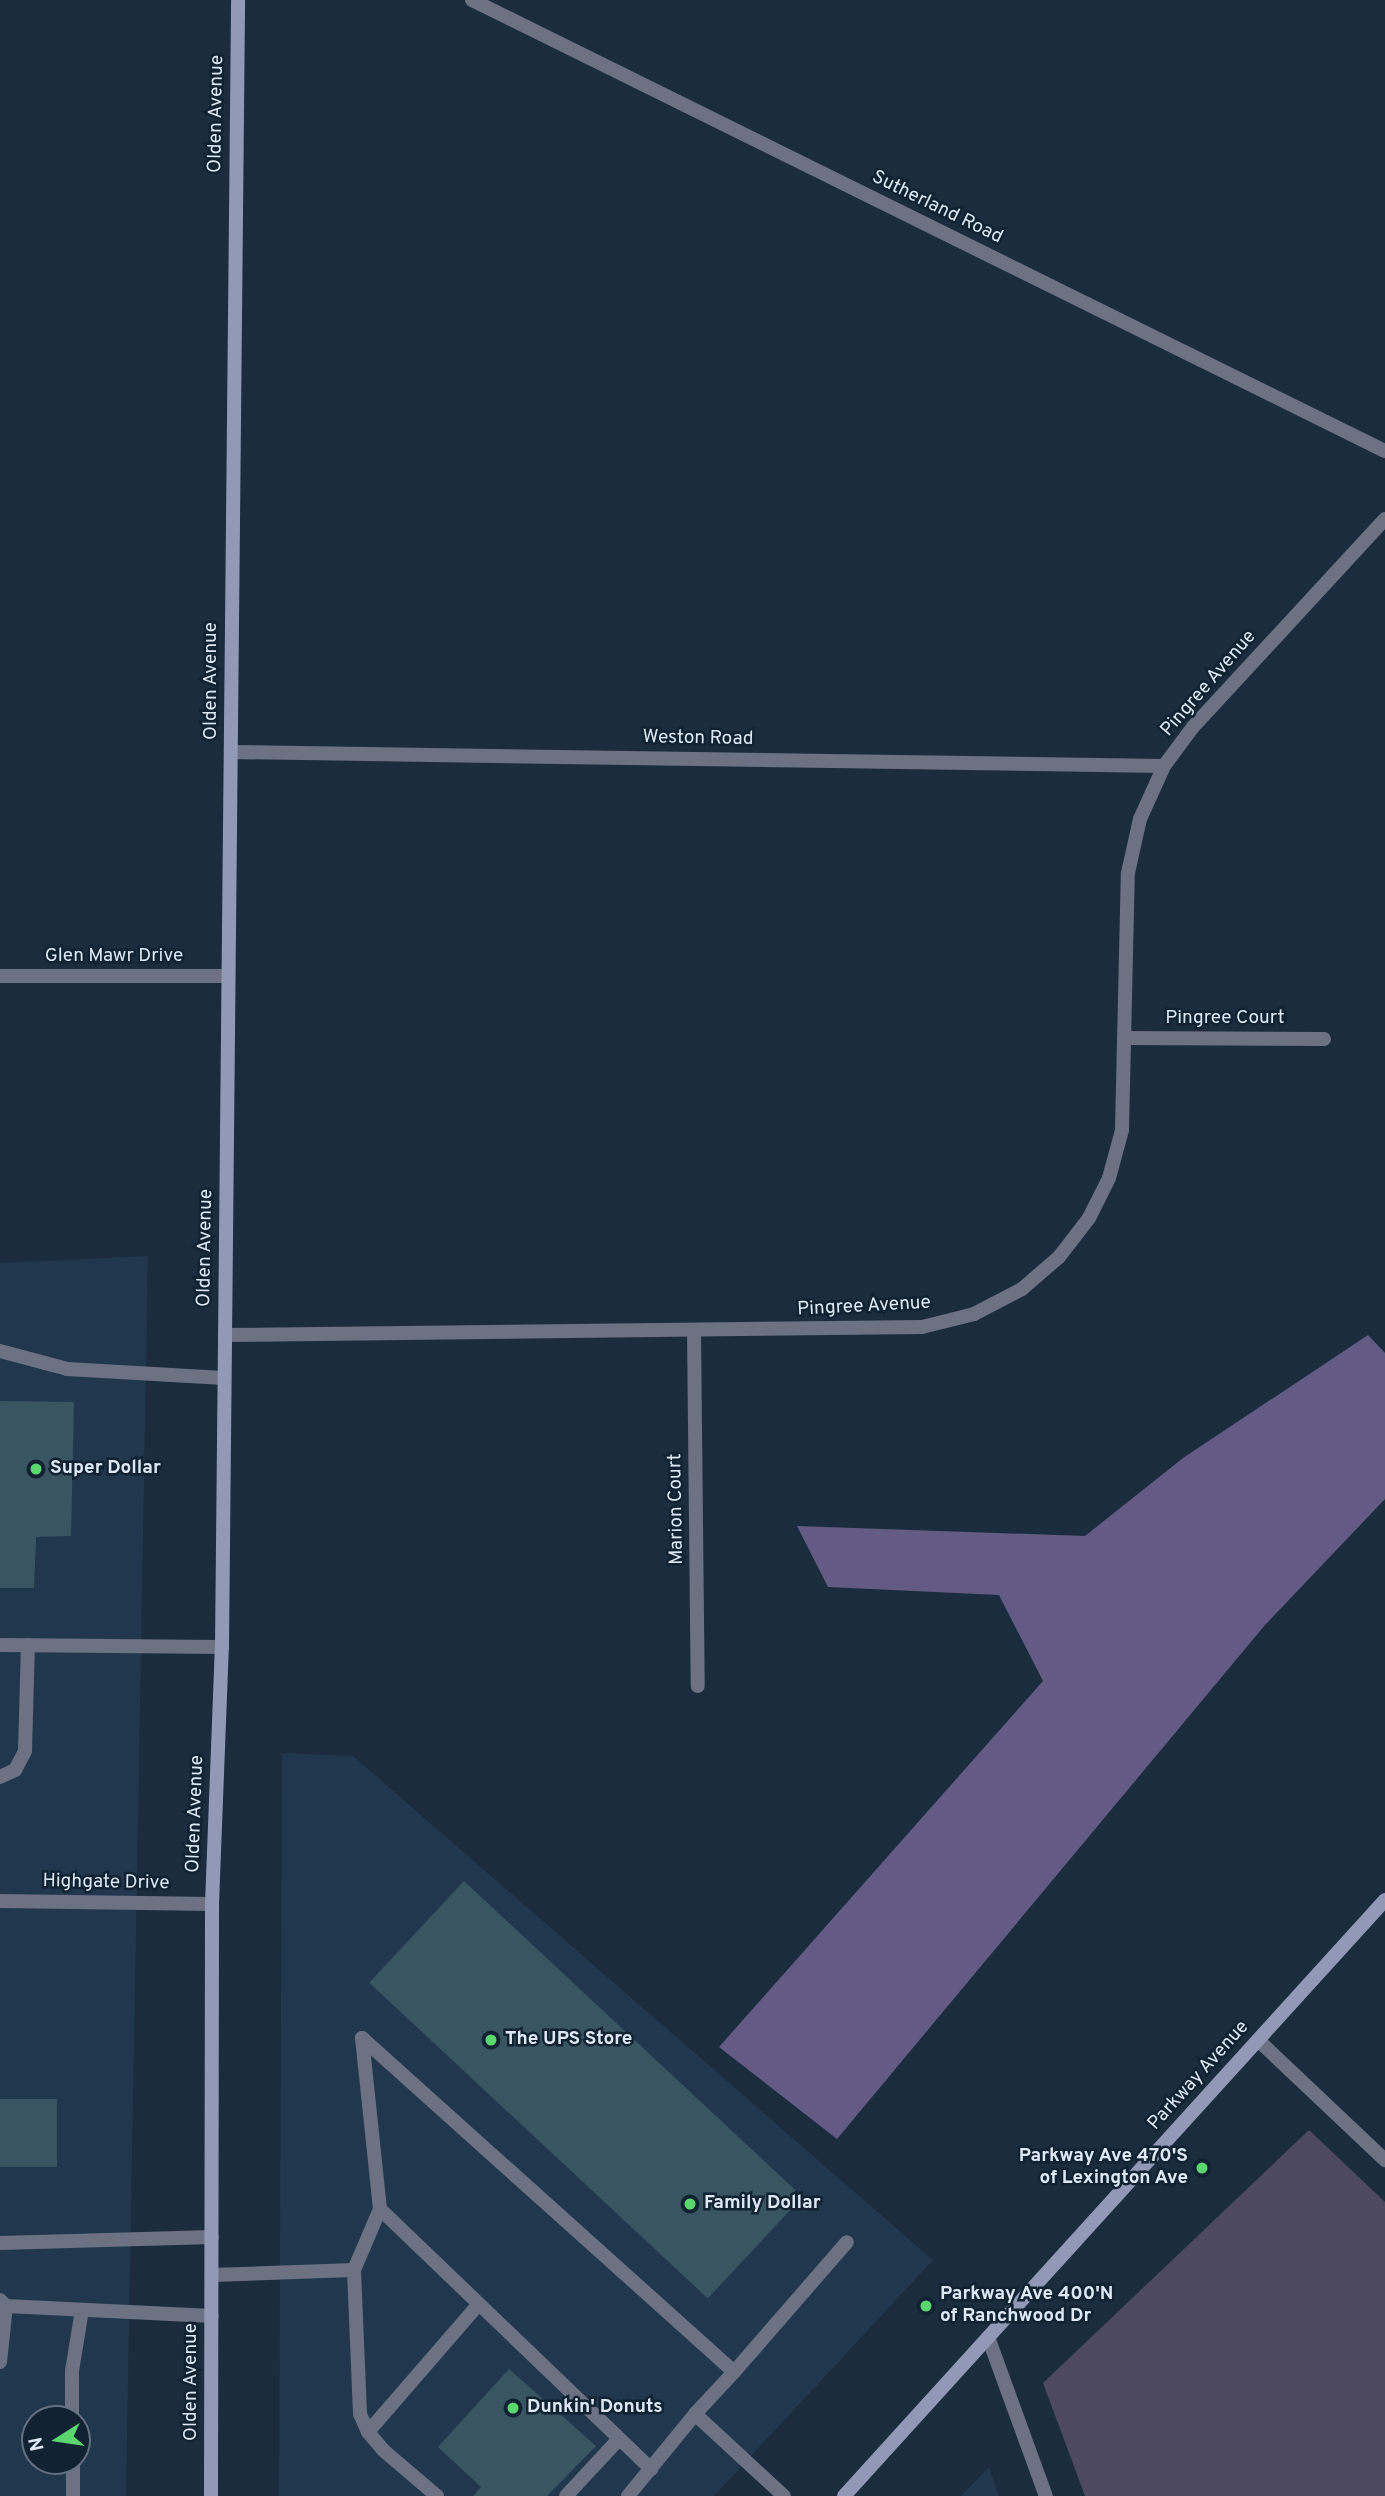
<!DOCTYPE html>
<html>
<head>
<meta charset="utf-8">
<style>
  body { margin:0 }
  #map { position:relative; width:1385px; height:2496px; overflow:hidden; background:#1b2c3e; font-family:Overpass,sans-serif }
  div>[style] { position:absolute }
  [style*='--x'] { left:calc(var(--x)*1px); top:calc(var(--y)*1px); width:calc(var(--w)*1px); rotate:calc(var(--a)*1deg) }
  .built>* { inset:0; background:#21374d }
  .green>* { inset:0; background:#4d4961 }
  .forest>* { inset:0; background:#635b83 }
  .building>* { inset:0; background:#395562; transform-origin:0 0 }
  .service>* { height:14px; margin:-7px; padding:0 7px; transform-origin:7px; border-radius:7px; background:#6c7183 }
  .minor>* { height:14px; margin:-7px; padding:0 7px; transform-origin:7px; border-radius:7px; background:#6c7183 }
  .secondary>* { height:14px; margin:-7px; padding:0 7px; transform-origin:7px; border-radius:7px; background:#9199b6 }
  .dots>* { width:19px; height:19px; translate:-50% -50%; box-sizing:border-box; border:4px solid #123; border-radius:50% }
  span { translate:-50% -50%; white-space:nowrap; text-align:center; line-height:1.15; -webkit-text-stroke:5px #123; paint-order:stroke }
  .street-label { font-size:19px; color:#dde8f4 }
  .poi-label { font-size:19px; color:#dde8f4; font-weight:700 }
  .left { translate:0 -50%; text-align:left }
  .right { translate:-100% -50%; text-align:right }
  .north { position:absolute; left:21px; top:2405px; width:70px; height:70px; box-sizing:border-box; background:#123; border:2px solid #637180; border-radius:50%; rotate:258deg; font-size:19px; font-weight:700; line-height:28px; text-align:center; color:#dde8f4 }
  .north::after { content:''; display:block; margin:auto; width:24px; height:32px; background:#5bd56e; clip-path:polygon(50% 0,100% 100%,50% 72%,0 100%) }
</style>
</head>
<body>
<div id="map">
  <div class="built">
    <div style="clip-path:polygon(evenodd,148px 1256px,126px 2496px,0 2496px,0 1263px,148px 1256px,35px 2419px,77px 2419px,77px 2461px,35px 2461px,35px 2419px)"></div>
    <div style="clip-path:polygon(282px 1753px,353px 1756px,933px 2260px,714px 2496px,279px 2496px)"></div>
    <div style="clip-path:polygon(989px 2467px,999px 2496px,961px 2496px)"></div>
  </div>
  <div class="green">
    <div style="clip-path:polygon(1309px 2130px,1385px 2202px,1385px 2496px,1085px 2496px,1043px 2383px)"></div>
  </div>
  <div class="forest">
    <div style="clip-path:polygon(1368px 1335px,1385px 1353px,1385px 1499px,1265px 1625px,837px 2139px,719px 2047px,1043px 1681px,999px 1595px,828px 1587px,797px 1526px,1085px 1536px,1183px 1458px)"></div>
  </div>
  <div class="building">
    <div style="clip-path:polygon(0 1401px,74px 1402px,71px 1536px,36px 1537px,34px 1588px,0 1588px)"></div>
    <div style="left:464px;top:1881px;width:463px;height:139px;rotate:43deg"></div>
    <div style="left:0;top:2099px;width:57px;height:68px"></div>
    <div style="clip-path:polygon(509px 2369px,596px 2446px,547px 2496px,473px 2496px,481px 2487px,438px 2447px)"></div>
  </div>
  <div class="service">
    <div style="--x:0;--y:1351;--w:69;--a:15"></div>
    <div style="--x:67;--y:1369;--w:157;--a:3.3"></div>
    <div style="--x:0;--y:1645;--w:222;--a:0.5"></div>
    <div style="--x:0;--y:1777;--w:17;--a:-25"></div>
    <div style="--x:15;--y:1770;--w:21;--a:-62"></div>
    <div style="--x:25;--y:1751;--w:106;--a:-88.4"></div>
    <div style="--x:1258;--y:2040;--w:175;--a:43.4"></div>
    <div style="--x:380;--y:2209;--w:376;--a:43.8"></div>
    <div style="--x:0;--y:2243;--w:212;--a:-1.6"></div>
    <div style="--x:354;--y:2270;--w:144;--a:87.6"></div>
    <div style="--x:360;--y:2414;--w:20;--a:66"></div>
    <div style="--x:368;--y:2432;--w:23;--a:50"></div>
    <div style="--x:383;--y:2450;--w:71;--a:40.4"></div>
    <div style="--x:212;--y:2275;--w:142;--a:-2"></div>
    <div style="--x:354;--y:2270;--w:66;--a:-66.9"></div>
    <div style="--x:380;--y:2209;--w:172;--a:-96"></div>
    <div style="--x:362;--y:2038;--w:500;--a:41.9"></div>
    <div style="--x:734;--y:2372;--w:57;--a:132.9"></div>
    <div style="--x:695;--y:2414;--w:121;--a:42.7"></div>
    <div style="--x:0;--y:2300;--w:8;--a:45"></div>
    <div style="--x:6;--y:2306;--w:206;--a:2.8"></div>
    <div style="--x:988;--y:2337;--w:169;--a:70"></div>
    <div style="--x:0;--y:2362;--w:56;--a:-83.9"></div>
    <div style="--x:734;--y:2372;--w:172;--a:-49"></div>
    <div style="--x:72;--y:2419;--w:48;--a:-90"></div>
    <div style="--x:72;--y:2371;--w:62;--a:-80.7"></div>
    <div style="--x:368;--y:2432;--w:169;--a:-49.1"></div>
    <div style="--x:73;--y:2461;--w:35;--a:90"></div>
    <div style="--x:566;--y:2496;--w:78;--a:-47.1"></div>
    <div style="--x:628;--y:2496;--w:106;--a:-50.7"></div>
  </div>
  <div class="minor">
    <div style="--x:472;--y:0;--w:1018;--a:26.29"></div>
    <div style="--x:231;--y:752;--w:933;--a:0.86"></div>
    <div style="--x:0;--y:976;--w:228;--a:0"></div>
    <div style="--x:1125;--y:1038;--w:199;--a:0.3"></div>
    <div style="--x:694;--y:1331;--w:355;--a:89.4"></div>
    <div style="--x:225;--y:1335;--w:697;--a:-0.66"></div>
    <div style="--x:922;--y:1327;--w:54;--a:-14"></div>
    <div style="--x:974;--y:1314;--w:54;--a:-27.5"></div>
    <div style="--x:1022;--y:1289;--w:49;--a:-40.9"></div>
    <div style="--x:1059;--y:1257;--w:49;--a:-52.4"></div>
    <div style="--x:1089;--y:1218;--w:45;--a:-63.4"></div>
    <div style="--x:1109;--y:1178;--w:50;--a:-74.8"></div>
    <div style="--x:1122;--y:1130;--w:257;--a:-88.7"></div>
    <div style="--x:1128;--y:873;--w:55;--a:-77.5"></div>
    <div style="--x:1140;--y:819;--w:58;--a:-65.6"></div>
    <div style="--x:1164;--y:766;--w:49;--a:-53.4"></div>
    <div style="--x:1193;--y:727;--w:283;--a:-47.3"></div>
    <div style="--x:0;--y:1901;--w:212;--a:0.8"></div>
  </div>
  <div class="secondary">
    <div style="--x:211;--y:2496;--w:592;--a:-89.9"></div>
    <div style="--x:212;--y:1904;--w:257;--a:-87.8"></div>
    <div style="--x:222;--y:1647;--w:1647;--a:-89.44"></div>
    <div style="--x:844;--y:2496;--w:805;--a:-47.77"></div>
  </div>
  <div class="dots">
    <div style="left:36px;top:1469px;background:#5bd56e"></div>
    <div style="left:491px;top:2040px;background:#5bd56e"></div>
    <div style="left:1202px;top:2168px;background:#5bd56e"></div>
    <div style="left:690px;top:2204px;background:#5bd56e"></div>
    <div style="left:926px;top:2306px;background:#5bd56e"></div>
    <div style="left:513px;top:2408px;background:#5bd56e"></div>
  </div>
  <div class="street-label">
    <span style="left:217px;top:114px;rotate:-89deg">Olden Avenue</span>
    <span style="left:937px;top:208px;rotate:26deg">Sutherland Road</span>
    <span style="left:212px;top:681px;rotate:-90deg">Olden Avenue</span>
    <span style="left:1209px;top:684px;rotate:-49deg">Pingree Avenue</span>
    <span style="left:698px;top:739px;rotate:1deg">Weston Road</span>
    <span style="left:114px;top:957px">Glen Mawr Drive</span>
    <span style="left:1225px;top:1019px">Pingree Court</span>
    <span style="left:206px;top:1248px;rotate:-89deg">Olden Avenue</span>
    <span style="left:864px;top:1307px;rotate:-3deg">Pingree Avenue</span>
    <span style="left:677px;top:1509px;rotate:-91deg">Marion Court</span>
    <span style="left:196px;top:1814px;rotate:-88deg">Olden Avenue</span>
    <span style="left:106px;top:1883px;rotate:1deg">Highgate Drive</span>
    <span style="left:1199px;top:2076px;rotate:-48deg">Parkway Avenue</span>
    <span style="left:192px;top:2382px;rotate:-90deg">Olden Avenue</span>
  </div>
  <div class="poi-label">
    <span class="left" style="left:50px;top:1469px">Super Dollar</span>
    <span class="left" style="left:505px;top:2040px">The UPS Store</span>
    <span class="right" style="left:1188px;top:2168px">Parkway Ave 470'S<br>of Lexington Ave</span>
    <span class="left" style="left:704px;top:2204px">Family Dollar</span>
    <span class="left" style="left:940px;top:2306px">Parkway Ave 400'N<br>of Ranchwood Dr</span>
    <span class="left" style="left:527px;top:2408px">Dunkin' Donuts</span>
  </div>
  <div class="north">N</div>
</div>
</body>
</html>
